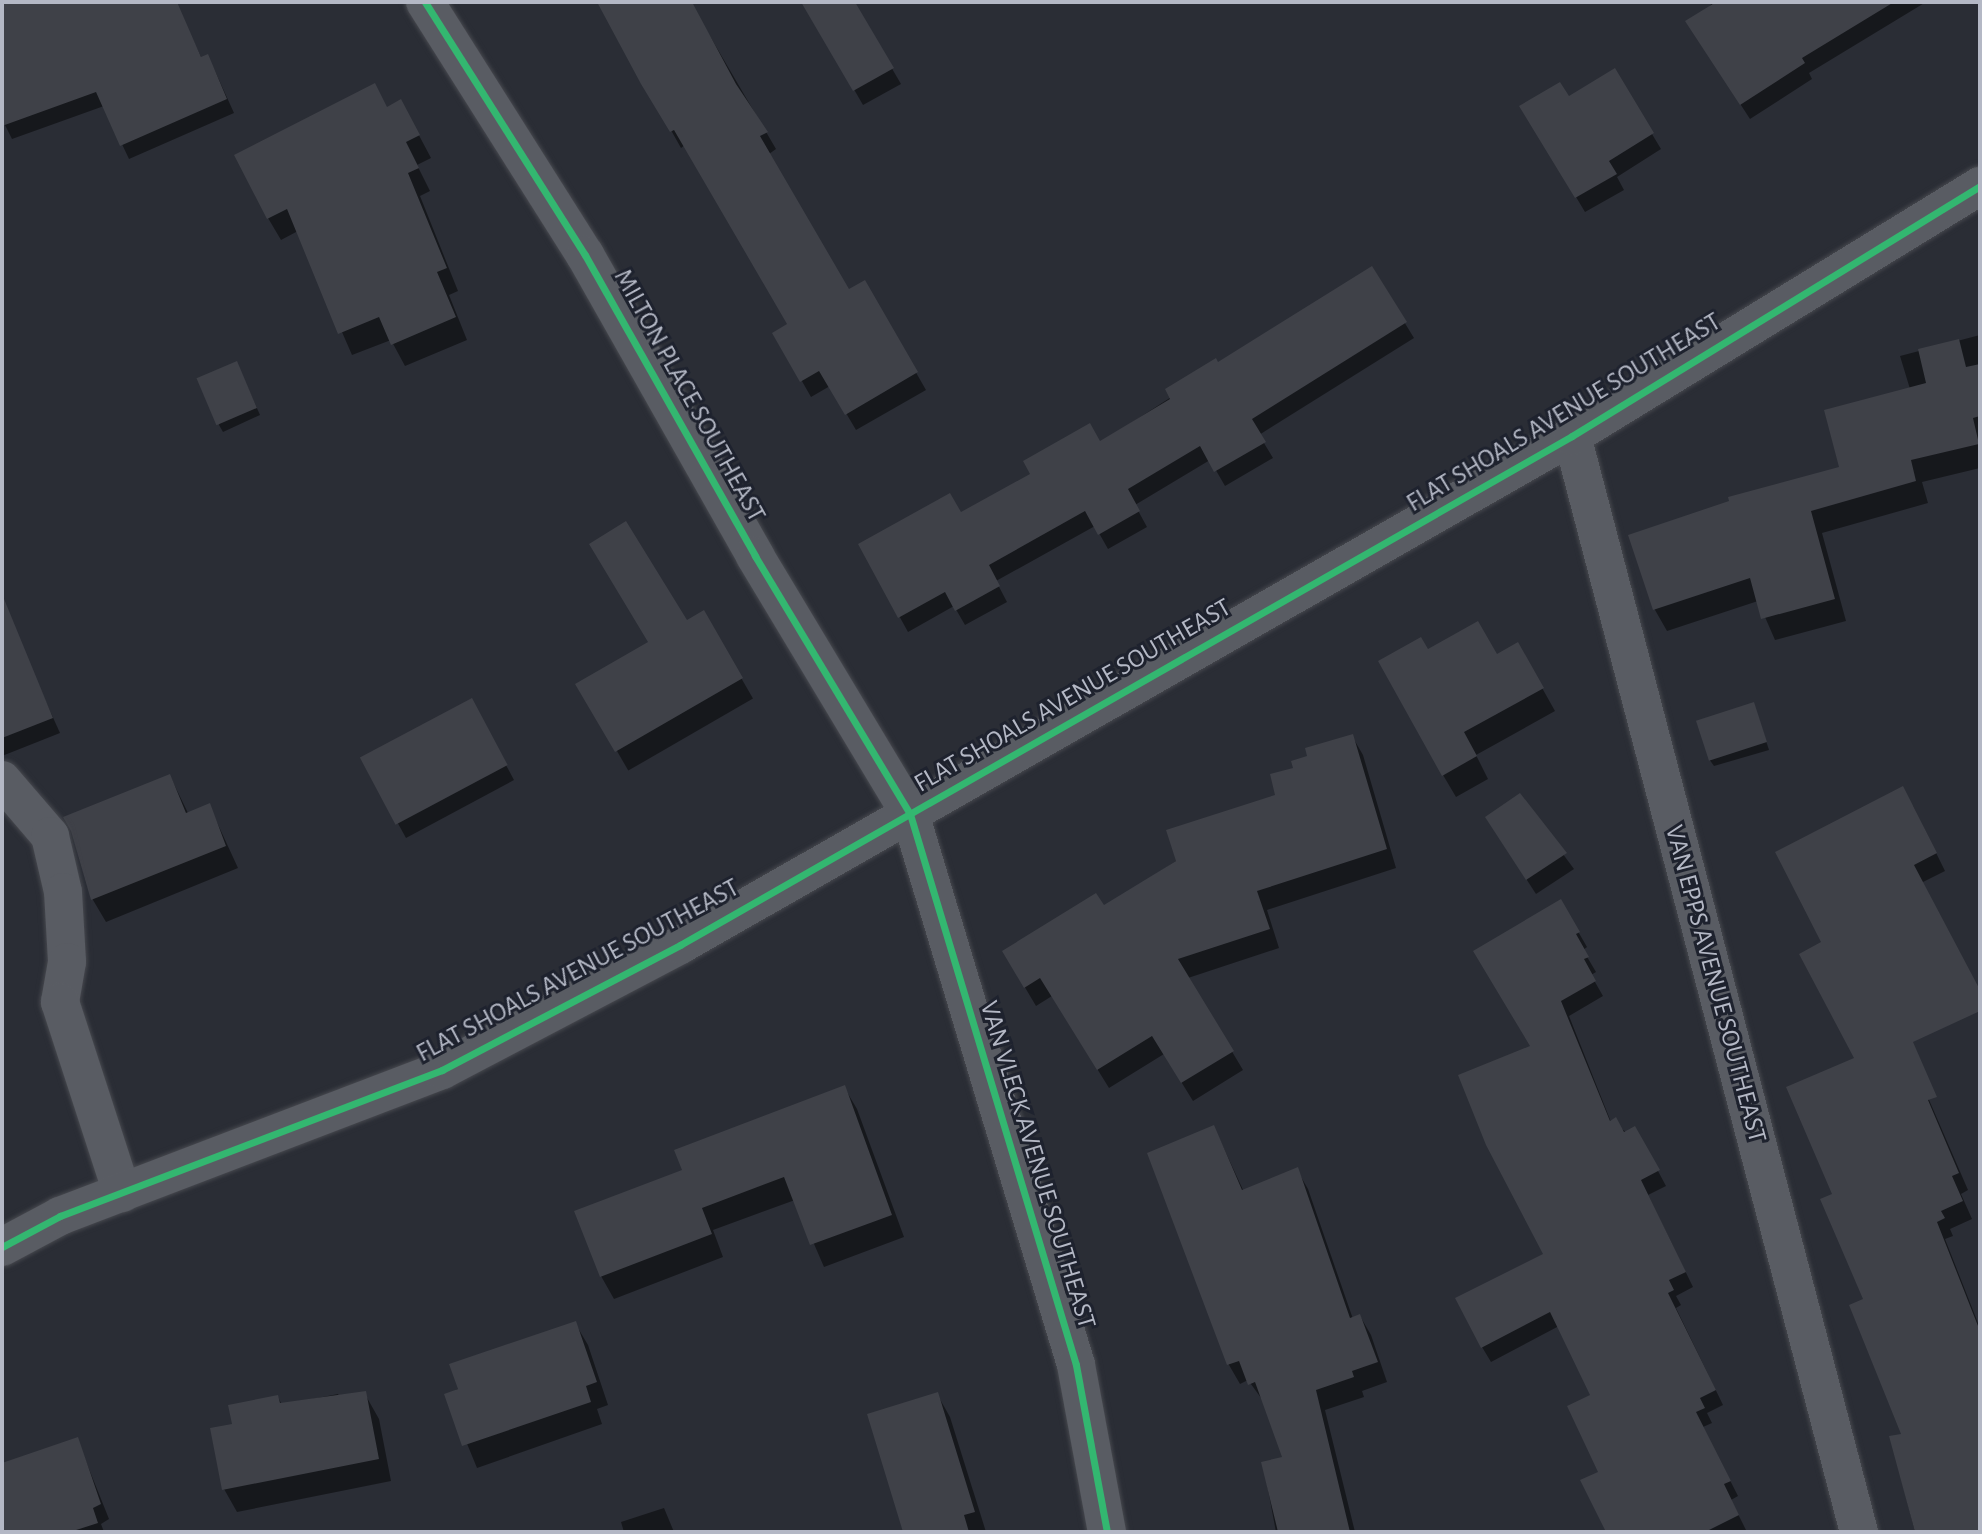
<!DOCTYPE html>
<style>
body{margin:0}
#map{position:relative;width:1982px;height:1534px;overflow:hidden;background:#2a2d35;font-family:"Alegreya Sans",sans-serif}
div>[style]{position:absolute}
.shadow>*{inset:0;background:#0007;transform-origin:0 0}
.building>*{inset:0;background:#3f4148;transform-origin:0 0}
.roads{filter:drop-shadow(0 0 2px #46484e) drop-shadow(0 0 2px #46484e)}
.minor>*{height:38px;margin:-19px;padding:0 19px;transform-origin:19px;border-radius:19px;background:#595c63}
.tertiary>*{height:38px;margin:-19px;padding:0 19px;transform-origin:19px;border-radius:19px;background:#595c63}
.cycleway>*{height:7px;margin:-3.5px;padding:0 3.5px;transform-origin:3.5px;border-radius:3.5px;background:#33b770}
span{translate:-50% -50%;white-space:nowrap;text-align:center;line-height:1.15;-webkit-text-stroke:6px #1e222e;paint-order:stroke}
.street-label{font-size:26px;color:#b4b8c5}
.frame{position:absolute;inset:0;border:4px solid #b4b8c5;pointer-events:none}
</style>
<div id="map">
<div class="shadow">
<i style="clip-path:polygon(6px 2px,143px 2px,155px 34px,184px 21px,202px 59px,207px 56px,215px 71px,234px 113px,129px 159px,104px 106px,12px 139px,2px 119px,2px 4px)"></i>
<i style="clip-path:polygon(599px 2px,690px 2px,776px 149px,769px 154px,849px 291px,864px 282px,926px 390px,856px 430px,830px 386px,811px 397px,775px 334px,790px 325px,685px 145px,681px 148px)"></i>
<i style="clip-path:polygon(830px 2px,853px 2px,901px 84px,863px 105px,810px 13px)"></i>
<i style="clip-path:polygon(1712px 2px,1926px 2px,1809px 73px,1812px 79px,1750px 119px,1696px 36px)"></i>
<i style="clip-path:polygon(1614px 71px,1661px 149px,1617px 177px,1624px 190px,1585px 212px,1522px 107px,1569px 99px)"></i>
<i style="clip-path:polygon(387px 109px,413px 124px,431px 158px,417px 165px,430px 191px,420px 196px,458px 291px,449px 295px,467px 340px,405px 366px,391px 340px,352px 355px,298px 231px,281px 240px,268px 218px)"></i>
<i style="clip-path:polygon(1371px 268px,1414px 338px,1259px 435px,1273px 458px,1225px 486px,1210px 460px,1135px 505px,1147px 527px,1108px 549px,1095px 526px,996px 581px,1007px 602px,965px 625px,954px 606px,908px 632px,860px 545px,960px 514px,1100px 443px)"></i>
<i style="clip-path:polygon(1980px 335px,1980px 468px,1922px 482px,1928px 503px,1822px 533px,1846px 621px,1775px 640px,1758px 601px,1667px 631px,1655px 610px,1631px 536px,1841px 468px,1910px 389px,1900px 356px)"></i>
<i style="clip-path:polygon(240px 370px,260px 415px,223px 432px,219px 425px)"></i>
<i style="clip-path:polygon(4px 609px,60px 733px,2px 756px,2px 610px)"></i>
<i style="left:703px;top:612px;width:100px;height:144px;rotate:60deg"></i>
<i style="clip-path:polygon(1518px 645px,1555px 711px,1476px 755px,1488px 779px,1456px 797px,1443px 775px,1427px 651px,1496px 657px)"></i>
<i style="clip-path:polygon(1754px 704px,1769px 750px,1714px 766px,1709px 759px)"></i>
<i style="clip-path:polygon(479px 715px,514px 780px,406px 838px,362px 758px)"></i>
<i style="clip-path:polygon(1352px 736px,1363px 755px,1396px 868px,1267px 910px,1279px 948px,1188px 978px,1243px 1070px,1193px 1101px,1164px 1054px,1109px 1088px,1052px 996px,1036px 1006px,1004px 952px,1103px 908px,1277px 796px,1295px 769px,1310px 757px)"></i>
<i style="clip-path:polygon(170px 776px,188px 813px,209px 805px,238px 868px,106px 922px,93px 900px,73px 832px)"></i>
<i style="clip-path:polygon(1520px 796px,1574px 869px,1536px 894px,1496px 832px)"></i>
<i style="clip-path:polygon(1913px 806px,1945px 871px,1923px 882px,1863px 947px,1968px 1190px,1961px 1194px,1972px 1219px,1950px 1229px,1953px 1236px,1945px 1239px,1980px 1328px,1980px 1532px,1915px 1532px,1891px 1438px,1903px 1435px,1834px 1195px,1856px 1059px,1823px 943px)"></i>
<i style="clip-path:polygon(1561px 902px,1587px 947px,1583px 950px,1596px 972px,1591px 975px,1603px 996px,1569px 1016px,1611px 1122px,1643px 1143px,1666px 1186px,1648px 1195px,1693px 1287px,1676px 1296px,1681px 1305px,1676px 1308px,1723px 1405px,1707px 1413px,1712px 1423px,1703px 1427px,1738px 1496px,1731px 1500px,1746px 1530px,1743px 1532px,1612px 1532px,1586px 1480px,1601px 1472px,1592px 1396px,1559px 1326px,1491px 1362px,1482px 1347px,1545px 1254px,1532px 1047px)"></i>
<i style="clip-path:polygon(844px 1087px,857px 1109px,904px 1237px,824px 1267px,795px 1200px,713px 1230px,723px 1257px,614px 1299px,601px 1276px,684px 1171px)"></i>
<i style="clip-path:polygon(1214px 1127px,1244px 1192px,1297px 1170px,1308px 1189px,1353px 1319px,1360px 1316px,1371px 1335px,1387px 1382px,1362px 1391px,1364px 1397px,1325px 1410px,1355px 1532px,1276px 1532px,1263px 1463px,1284px 1458px,1264px 1402px,1248px 1380px,1240px 1384px,1229px 1365px,1149px 1154px)"></i>
<i style="clip-path:polygon(575px 1323px,588px 1345px,608px 1405px,597px 1409px,602px 1424px,477px 1468px,447px 1395px)"></i>
<i style="clip-path:polygon(338px 1394px,340px 1398px,366px 1396px,379px 1419px,391px 1481px,237px 1512px,224px 1489px,234px 1425px,278px 1397px,282px 1405px)"></i>
<i style="clip-path:polygon(937px 1394px,950px 1417px,986px 1532px,905px 1532px,870px 1415px)"></i>
<i style="clip-path:polygon(77px 1439px,109px 1519px,101px 1524px,104px 1532px,2px 1532px,2px 1465px)"></i>
<i style="clip-path:polygon(664px 1508px,674px 1532px,624px 1532px,621px 1522px)"></i>
</div>
<div class="building">
<i style="clip-path:polygon(2px 2px,177px 2px,201px 57px,208px 54px,227px 99px,120px 146px,96px 92px,2px 126px)"></i>
<i style="clip-path:polygon(597px 2px,692px 2px,736px 84px,768px 132px,760px 136px,849px 289px,865px 280px,918px 372px,845px 415px,819px 371px,800px 382px,772px 333px,787px 324px,674px 130px,670px 132px,641px 84px)"></i>
<i style="clip-path:polygon(801px 2px,855px 2px,894px 68px,853px 91px)"></i>
<i style="clip-path:polygon(1716px 2px,1894px 2px,1802px 58px,1805px 63px,1740px 105px,1685px 21px)"></i>
<i style="clip-path:polygon(1615px 68px,1654px 133px,1609px 161px,1617px 174px,1575px 198px,1519px 106px,1560px 82px,1569px 96px)"></i>
<i style="clip-path:polygon(375px 83px,387px 107px,401px 99px,420px 135px,406px 142px,419px 168px,408px 173px,447px 268px,437px 272px,456px 317px,391px 345px,379px 317px,338px 334px,287px 209px,267px 219px,234px 155px)"></i>
<i style="clip-path:polygon(1372px 266px,1407px 322px,1252px 419px,1266px 442px,1214px 472px,1200px 446px,1128px 489px,1140px 511px,1098px 535px,1085px 511px,989px 565px,1000px 586px,955px 611px,945px 592px,898px 618px,858px 544px,950px 493px,961px 512px,1030px 474px,1023px 461px,1090px 423px,1100px 441px,1170px 399px,1165px 389px,1216px 358px,1218px 362px)"></i>
<i style="clip-path:polygon(1959px 339px,1966px 367px,1980px 364px,1980px 416px,1973px 418px,1979px 444px,1911px 460px,1916px 481px,1811px 511px,1835px 599px,1761px 619px,1750px 578px,1653px 610px,1628px 535px,1729px 501px,1728px 497px,1839px 467px,1824px 410px,1926px 383px,1918px 349px)"></i>
<i style="left:237px;top:361px;width:51px;height:44px;rotate:67deg"></i>
<i style="clip-path:polygon(626px 521px,687px 620px,704px 610px,743px 678px,615px 752px,575px 684px,648px 642px,589px 544px)"></i>
<i style="clip-path:polygon(2px 594px,53px 718px,2px 738px)"></i>
<i style="clip-path:polygon(1478px 621px,1497px 654px,1518px 642px,1544px 688px,1464px 732px,1477px 756px,1442px 776px,1378px 661px,1421px 637px,1428px 649px)"></i>
<i style="left:472px;top:698px;width:76px;height:127px;rotate:62deg"></i>
<i style="left:1754px;top:702px;width:42px;height:61px;rotate:72deg"></i>
<i style="clip-path:polygon(1353px 734px,1387px 849px,1257px 891px,1270px 929px,1178px 959px,1234px 1051px,1181px 1083px,1152px 1036px,1097px 1070px,1040px 978px,1024px 988px,1002px 951px,1096px 893px,1104px 905px,1176px 861px,1166px 830px,1275px 795px,1270px 774px,1293px 768px,1291px 761px,1307px 756px,1305px 748px)"></i>
<i style="clip-path:polygon(170px 774px,186px 813px,210px 803px,226px 846px,91px 900px,71px 831px,63px 817px)"></i>
<i style="clip-path:polygon(1903px 786px,1937px 853px,1914px 865px,1980px 990px,1980px 1011px,1913px 1042px,1937px 1097px,1928px 1100px,1959px 1173px,1952px 1176px,1963px 1201px,1941px 1211px,1945px 1218px,1937px 1222px,1980px 1331px,1980px 1532px,1915px 1532px,1889px 1436px,1901px 1434px,1849px 1305px,1863px 1299px,1820px 1199px,1832px 1194px,1786px 1087px,1854px 1058px,1799px 954px,1821px 942px,1775px 852px)"></i>
<i style="clip-path:polygon(1520px 793px,1567px 853px,1526px 880px,1485px 817px)"></i>
<i style="clip-path:polygon(1561px 899px,1580px 932px,1576px 934px,1589px 957px,1584px 959px,1596px 981px,1561px 1001px,1610px 1121px,1616px 1117px,1624px 1132px,1635px 1126px,1660px 1170px,1641px 1180px,1686px 1272px,1669px 1280px,1674px 1290px,1668px 1293px,1716px 1390px,1700px 1398px,1705px 1408px,1696px 1412px,1731px 1481px,1724px 1484px,1739px 1515px,1705px 1532px,1606px 1532px,1580px 1480px,1598px 1472px,1567px 1406px,1590px 1395px,1550px 1312px,1481px 1348px,1455px 1298px,1543px 1254px,1486px 1145px,1458px 1075px,1530px 1046px,1473px 951px)"></i>
<i style="clip-path:polygon(845px 1085px,892px 1215px,810px 1245px,784px 1177px,702px 1208px,712px 1234px,600px 1277px,574px 1211px,682px 1170px,674px 1150px)"></i>
<i style="clip-path:polygon(1214px 1125px,1242px 1190px,1298px 1167px,1350px 1318px,1360px 1314px,1378px 1362px,1352px 1371px,1354px 1377px,1316px 1390px,1350px 1532px,1278px 1532px,1261px 1462px,1282px 1457px,1255px 1382px,1248px 1385px,1239px 1361px,1227px 1365px,1147px 1153px)"></i>
<i style="clip-path:polygon(576px 1321px,597px 1382px,586px 1386px,591px 1402px,462px 1446px,444px 1394px,458px 1389px,449px 1364px)"></i>
<i style="clip-path:polygon(366px 1391px,379px 1459px,222px 1490px,210px 1428px,232px 1424px,228px 1405px,278px 1395px,280px 1403px)"></i>
<i style="clip-path:polygon(938px 1392px,975px 1512px,964px 1515px,969px 1532px,903px 1532px,867px 1414px)"></i>
<i style="clip-path:polygon(78px 1437px,101px 1504px,93px 1508px,98px 1523px,70px 1532px,2px 1532px,2px 1463px)"></i>
</div>
<div class="roads">
<div class="minor">
<i style="left:425px;top:2px;width:299px;rotate:57.7deg"></i>
<i style="left:585px;top:255px;width:346px;rotate:60.5deg"></i>
<i style="left:755px;top:556px;width:301px;rotate:59deg"></i>
<i style="left:910px;top:814px;width:575px;rotate:73.23deg"></i>
<i style="left:1076px;top:1365px;width:170px;rotate:79.5deg"></i>
<i style="left:1572px;top:436px;width:1133px;rotate:75.33deg"></i>
<i style="left:2px;top:780px;width:74px;rotate:49.4deg"></i>
<i style="left:50px;top:836px;width:57px;rotate:76.9deg"></i>
<i style="left:63px;top:892px;width:70px;rotate:86.7deg"></i>
<i style="left:67px;top:962px;width:41px;rotate:99.9deg"></i>
<i style="left:60px;top:1002px;width:201px;rotate:72deg"></i>
</div>
<div class="tertiary">
<i style="left:2px;top:1247px;width:66px;rotate:-28.1deg"></i>
<i style="left:60px;top:1216px;width:409px;rotate:-20.9deg"></i>
<i style="left:442px;top:1070px;width:269px;rotate:-27.7deg"></i>
<i style="left:680px;top:945px;width:1027px;rotate:-29.71deg"></i>
<i style="left:1572px;top:436px;width:479px;rotate:-31.5deg"></i>
</div>
</div>
<div class="cycleway">
<i style="left:425px;top:2px;width:299px;rotate:57.7deg"></i>
<i style="left:585px;top:255px;width:346px;rotate:60.5deg"></i>
<i style="left:755px;top:556px;width:301px;rotate:59deg"></i>
<i style="left:910px;top:814px;width:575px;rotate:73.23deg"></i>
<i style="left:1076px;top:1365px;width:170px;rotate:79.5deg"></i>
<i style="left:2px;top:1247px;width:66px;rotate:-28.1deg"></i>
<i style="left:60px;top:1216px;width:409px;rotate:-20.9deg"></i>
<i style="left:442px;top:1070px;width:269px;rotate:-27.7deg"></i>
<i style="left:680px;top:945px;width:1027px;rotate:-29.71deg"></i>
<i style="left:1572px;top:436px;width:479px;rotate:-31.5deg"></i>
</div>
<div class="street-label">
<span style="left:689px;top:396px;rotate:61deg">MILTON PLACE SOUTHEAST</span>
<span style="left:1564px;top:413px;rotate:-31deg">FLAT SHOALS AVENUE SOUTHEAST</span>
<span style="left:1073px;top:696px;rotate:-30deg">FLAT SHOALS AVENUE SOUTHEAST</span>
<span style="left:578px;top:971px;rotate:-28deg">FLAT SHOALS AVENUE SOUTHEAST</span>
<span style="left:1715px;top:984px;rotate:75deg">VAN EPPS AVENUE SOUTHEAST</span>
<span style="left:1037px;top:1165px;rotate:73deg">VAN VLECK AVENUE SOUTHEAST</span>
</div>
<div class="frame"></div>
</div>
